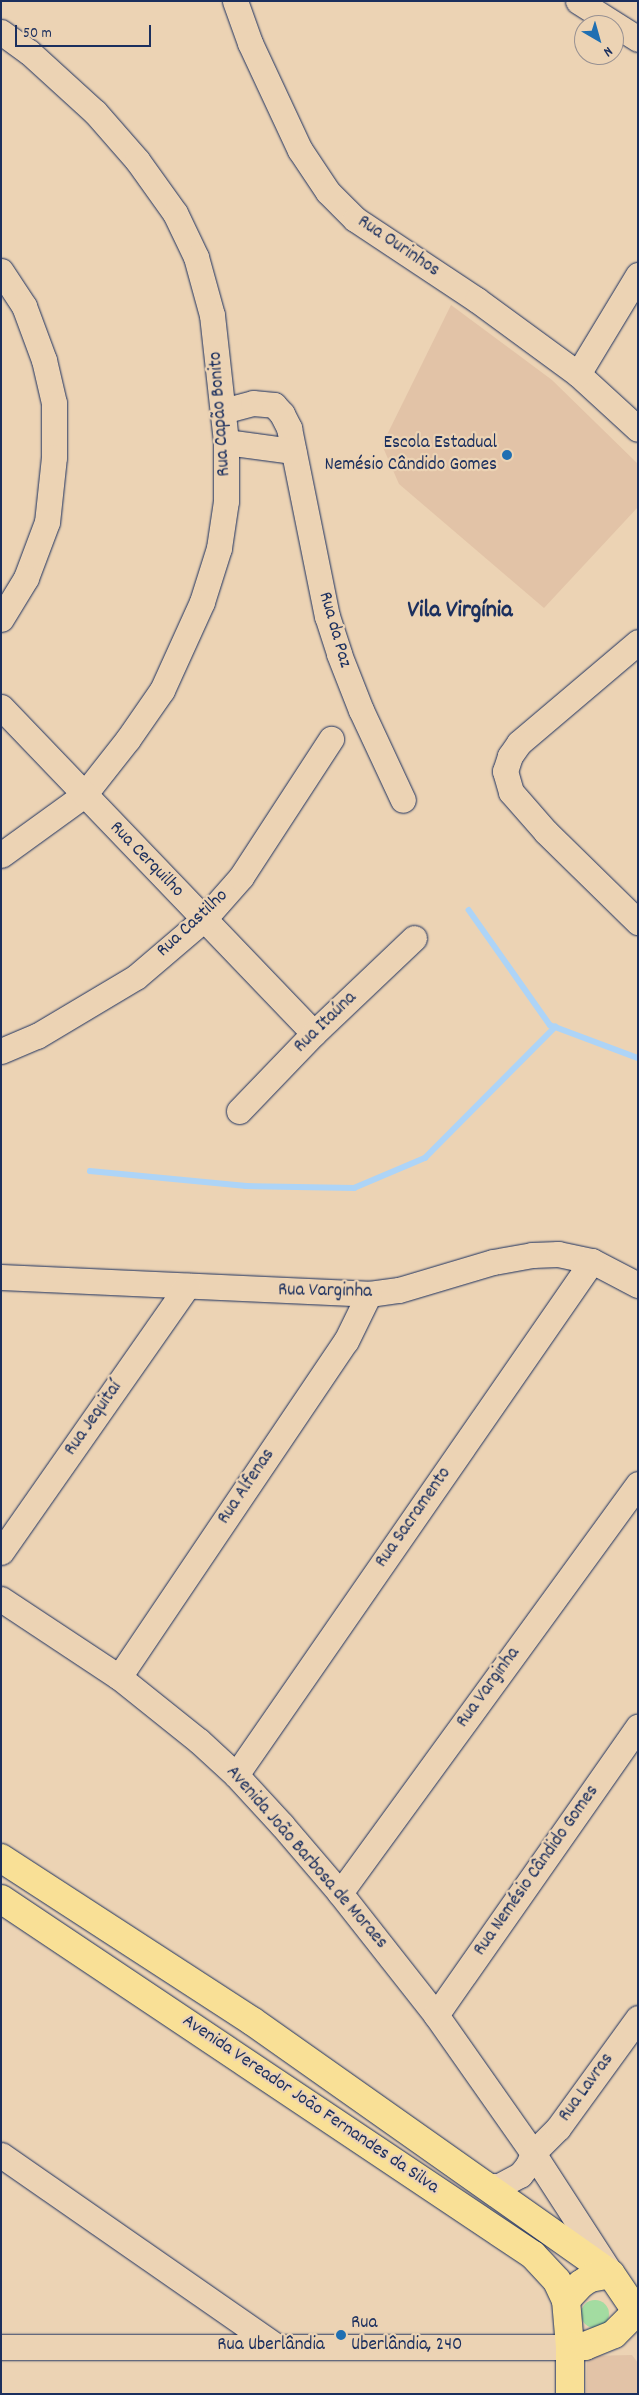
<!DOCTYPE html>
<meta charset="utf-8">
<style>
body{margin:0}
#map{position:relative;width:639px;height:2395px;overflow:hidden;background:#ecd3b4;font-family:Dekko,sans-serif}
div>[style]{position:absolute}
.built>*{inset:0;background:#e2c3a7}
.green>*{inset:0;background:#a3dca1}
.round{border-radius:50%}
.stream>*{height:5.5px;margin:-2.75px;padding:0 2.75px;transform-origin:2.75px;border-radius:2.75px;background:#add4f7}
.roads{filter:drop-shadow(0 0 1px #1b2f5e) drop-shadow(0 0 1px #1b2f5e)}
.minor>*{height:25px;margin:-12.5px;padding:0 12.5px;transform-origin:12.5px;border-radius:12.5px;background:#ecd3b4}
.major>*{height:28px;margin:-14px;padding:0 14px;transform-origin:14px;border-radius:14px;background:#f9e096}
.dots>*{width:14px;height:14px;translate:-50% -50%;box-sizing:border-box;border:2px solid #ecd3b4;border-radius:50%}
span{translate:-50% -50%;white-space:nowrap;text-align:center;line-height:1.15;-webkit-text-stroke:4.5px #ecd3b4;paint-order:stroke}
.street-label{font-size:19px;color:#1b2f5e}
.poi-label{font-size:19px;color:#1b2f5e}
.right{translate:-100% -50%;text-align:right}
.left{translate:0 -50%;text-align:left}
.district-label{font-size:24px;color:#1b2f5e;font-weight:700}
.frame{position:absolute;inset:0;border:2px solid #1b2f5e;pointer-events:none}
.north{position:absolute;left:574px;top:15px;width:50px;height:50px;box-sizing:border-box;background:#ecd3b4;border:1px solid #989192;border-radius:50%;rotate:142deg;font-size:14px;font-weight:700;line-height:20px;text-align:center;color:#1b2f5e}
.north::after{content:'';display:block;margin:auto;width:18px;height:22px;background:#1f6fb2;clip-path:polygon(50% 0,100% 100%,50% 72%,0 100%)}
.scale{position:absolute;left:15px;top:25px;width:136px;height:22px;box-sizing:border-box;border:2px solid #1b2f5e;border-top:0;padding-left:6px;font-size:15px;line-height:18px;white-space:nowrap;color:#1b2f5e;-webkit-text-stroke:4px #ecd3b4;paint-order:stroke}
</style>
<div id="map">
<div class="built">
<i style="clip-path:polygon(451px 305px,552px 380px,638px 464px,638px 507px,544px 608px,399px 484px,382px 445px)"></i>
<i style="clip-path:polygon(632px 2355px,638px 2363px,638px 2394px,586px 2394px,587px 2356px)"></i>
</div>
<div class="green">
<i class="round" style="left:581px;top:2300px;width:28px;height:28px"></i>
</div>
<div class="stream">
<i style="left:469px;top:910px;width:141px;rotate:54.8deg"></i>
<i style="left:550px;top:1025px;width:94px;rotate:20.6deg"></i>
<i style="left:90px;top:1171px;width:157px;rotate:5.5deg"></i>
<i style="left:246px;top:1186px;width:108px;rotate:1.1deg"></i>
<i style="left:354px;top:1188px;width:77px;rotate:-22.9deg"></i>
<i style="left:425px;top:1158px;width:185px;rotate:-45.2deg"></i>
</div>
<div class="roads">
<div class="minor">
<i style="left:235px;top:1px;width:45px;rotate:70.3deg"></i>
<i style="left:250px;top:43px;width:118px;rotate:65deg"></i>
<i style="left:300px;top:150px;width:50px;rotate:56.3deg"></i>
<i style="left:328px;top:192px;width:38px;rotate:45deg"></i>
<i style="left:355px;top:219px;width:146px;rotate:33.6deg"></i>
<i style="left:477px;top:300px;width:125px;rotate:36.2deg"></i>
<i style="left:578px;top:374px;width:81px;rotate:42.5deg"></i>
<i style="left:578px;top:1px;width:71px;rotate:32.3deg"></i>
<i style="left:1px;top:32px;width:34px;rotate:36deg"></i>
<i style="left:29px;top:52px;width:89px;rotate:42.3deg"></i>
<i style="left:95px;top:112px;width:64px;rotate:48.8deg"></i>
<i style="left:137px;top:160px;width:65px;rotate:54.4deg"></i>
<i style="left:175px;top:213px;width:49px;rotate:64.5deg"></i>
<i style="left:196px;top:257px;width:60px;rotate:74.6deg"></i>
<i style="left:212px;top:315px;width:128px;rotate:83.7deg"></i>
<i style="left:226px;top:442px;width:59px;rotate:90deg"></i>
<i style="left:226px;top:501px;width:48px;rotate:98.5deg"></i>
<i style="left:219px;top:548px;width:57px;rotate:107.5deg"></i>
<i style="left:202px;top:602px;width:97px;rotate:114.4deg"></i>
<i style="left:162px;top:690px;width:60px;rotate:124.8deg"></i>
<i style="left:128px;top:739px;width:71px;rotate:128.2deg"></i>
<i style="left:84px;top:795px;width:102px;rotate:144.1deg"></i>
<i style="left:1px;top:271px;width:42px;rotate:56.7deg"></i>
<i style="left:24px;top:306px;width:58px;rotate:69.7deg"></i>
<i style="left:44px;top:360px;width:44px;rotate:76.9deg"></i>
<i style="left:54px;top:403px;width:54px;rotate:90deg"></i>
<i style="left:54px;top:457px;width:65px;rotate:96.1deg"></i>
<i style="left:47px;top:522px;width:60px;rotate:110.6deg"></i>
<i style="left:26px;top:578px;width:48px;rotate:121.4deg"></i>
<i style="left:578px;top:374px;width:116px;rotate:-58.8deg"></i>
<i style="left:223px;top:411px;width:31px;rotate:-15deg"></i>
<i style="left:253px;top:403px;width:21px;rotate:5deg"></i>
<i style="left:274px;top:405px;width:12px;rotate:48deg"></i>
<i style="left:282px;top:414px;width:16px;rotate:63deg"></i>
<i style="left:289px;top:428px;width:192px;rotate:78.6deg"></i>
<i style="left:327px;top:616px;width:40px;rotate:72deg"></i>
<i style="left:339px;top:654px;width:60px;rotate:68.6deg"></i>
<i style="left:361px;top:710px;width:99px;rotate:65deg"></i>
<i style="left:226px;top:442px;width:68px;rotate:7.7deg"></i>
<i style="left:638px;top:642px;width:156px;rotate:139.7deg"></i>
<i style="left:519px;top:743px;width:16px;rotate:125deg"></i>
<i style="left:510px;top:756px;width:16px;rotate:108deg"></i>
<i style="left:505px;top:771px;width:22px;rotate:74deg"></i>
<i style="left:511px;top:792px;width:53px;rotate:48.8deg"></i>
<i style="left:546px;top:832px;width:129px;rotate:44.4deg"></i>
<i style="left:1px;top:707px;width:452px;rotate:46.2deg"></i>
<i style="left:1px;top:1051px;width:39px;rotate:-23deg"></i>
<i style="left:37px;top:1036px;width:115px;rotate:-30.8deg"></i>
<i style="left:136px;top:977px;width:89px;rotate:-40.5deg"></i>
<i style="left:204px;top:919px;width:56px;rotate:-48.6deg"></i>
<i style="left:241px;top:877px;width:165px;rotate:-56.9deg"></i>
<i style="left:239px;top:1111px;width:108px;rotate:-46.1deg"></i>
<i style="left:314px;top:1033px;width:138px;rotate:-43.5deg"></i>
<i style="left:1px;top:1277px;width:368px;rotate:2.6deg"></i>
<i style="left:369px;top:1294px;width:30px;rotate:-8deg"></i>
<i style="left:399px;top:1290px;width:98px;rotate:-16.6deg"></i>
<i style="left:493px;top:1262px;width:40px;rotate:-10deg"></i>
<i style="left:532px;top:1255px;width:26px;rotate:-2deg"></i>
<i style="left:558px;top:1254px;width:35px;rotate:12deg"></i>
<i style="left:592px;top:1261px;width:52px;rotate:27.6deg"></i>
<i style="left:1px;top:1552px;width:325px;rotate:-55deg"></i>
<i style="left:1px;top:1599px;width:141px;rotate:33.5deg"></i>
<i style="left:119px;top:1677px;width:102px;rotate:38.7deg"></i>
<i style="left:199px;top:1741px;width:50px;rotate:42.6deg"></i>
<i style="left:236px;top:1775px;width:68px;rotate:47.4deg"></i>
<i style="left:282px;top:1825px;width:89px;rotate:49.5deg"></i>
<i style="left:340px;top:1893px;width:155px;rotate:51.8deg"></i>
<i style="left:436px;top:2015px;width:169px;rotate:54.9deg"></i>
<i style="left:533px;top:2153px;width:142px;rotate:57.1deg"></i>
<i style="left:119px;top:1677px;width:405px;rotate:-56deg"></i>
<i style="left:346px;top:1341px;width:52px;rotate:-63.9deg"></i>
<i style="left:236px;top:1775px;width:625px;rotate:-55.29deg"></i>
<i style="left:340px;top:1893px;width:506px;rotate:-53.92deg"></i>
<i style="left:436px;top:2015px;width:352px;rotate:-55deg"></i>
<i style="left:1px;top:2155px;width:335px;rotate:34.8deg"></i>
<i style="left:486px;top:2186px;width:13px"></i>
<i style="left:499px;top:2186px;width:24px;rotate:-28deg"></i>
<i style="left:520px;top:2175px;width:13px;rotate:-51deg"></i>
<i style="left:528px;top:2165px;width:13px;rotate:-67deg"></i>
<i style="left:533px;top:2153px;width:35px;rotate:-45deg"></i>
<i style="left:558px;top:2128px;width:136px;rotate:-54deg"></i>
<i style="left:1px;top:2347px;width:569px"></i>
</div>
<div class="major">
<i style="left:1px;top:1858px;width:299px;rotate:33deg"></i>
<i style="left:252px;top:2021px;width:439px;rotate:35.2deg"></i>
<i style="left:611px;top:2274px;width:48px;rotate:56deg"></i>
<i style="left:1px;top:1899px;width:640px;rotate:33.79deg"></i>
<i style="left:533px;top:2255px;width:35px;rotate:47deg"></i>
<i style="left:557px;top:2281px;width:21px;rotate:65deg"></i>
<i style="left:566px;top:2300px;width:47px;rotate:85.1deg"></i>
<i style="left:570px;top:2347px;width:47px;rotate:90deg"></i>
<i style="left:566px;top:2300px;width:22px;rotate:-47deg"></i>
<i style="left:581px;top:2284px;width:11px;rotate:-34deg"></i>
<i style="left:590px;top:2278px;width:21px;rotate:-11deg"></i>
<i style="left:570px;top:2347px;width:15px;rotate:-4deg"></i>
<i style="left:585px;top:2346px;width:31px;rotate:-22deg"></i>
<i style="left:614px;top:2334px;width:31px;rotate:-45deg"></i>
</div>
</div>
<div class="dots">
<i style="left:507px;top:455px;background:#1f6fb2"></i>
<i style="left:341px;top:2335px;background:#1f6fb2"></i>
</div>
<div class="street-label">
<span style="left:398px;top:247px;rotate:34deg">Rua Ourinhos</span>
<span style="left:221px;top:414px;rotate:-94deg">Rua Capão Bonito</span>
<span style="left:334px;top:630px;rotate:74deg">Rua da Paz</span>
<span style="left:146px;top:860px;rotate:46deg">Rua Cerquilho</span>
<span style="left:193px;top:924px;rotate:-43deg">Rua Castilho</span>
<span style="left:326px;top:1023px;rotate:-44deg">Rua Itaúna</span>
<span style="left:325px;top:1292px;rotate:1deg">Rua Varginha</span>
<span style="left:94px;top:1419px;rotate:-55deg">Rua Jequitaí</span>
<span style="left:247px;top:1487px;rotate:-56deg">Rua Alfenas</span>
<span style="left:414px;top:1518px;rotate:-55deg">Rua Sacramento</span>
<span style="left:489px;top:1688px;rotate:-54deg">Rua Varginha</span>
<span style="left:306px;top:1858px;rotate:49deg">Avenida João Barbosa de Moraes</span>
<span style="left:537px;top:1871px;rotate:-55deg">Rua Nemésio Cândido Gomes</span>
<span style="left:587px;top:2088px;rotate:-54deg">Rua Lavras</span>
<span style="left:310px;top:2105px;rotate:34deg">Avenida Vereador João Fernandes da Silva</span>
<span style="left:271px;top:2346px">Rua Uberlândia</span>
</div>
<div class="poi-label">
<span class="right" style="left:497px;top:455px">Escola Estadual<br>Nemésio Cândido Gomes</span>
<span class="left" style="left:351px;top:2335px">Rua<br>Uberlândia, 240</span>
</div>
<div class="district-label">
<span style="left:460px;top:612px">Vila Virgínia</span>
</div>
<div class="frame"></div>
<div class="north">N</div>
<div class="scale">50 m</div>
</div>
